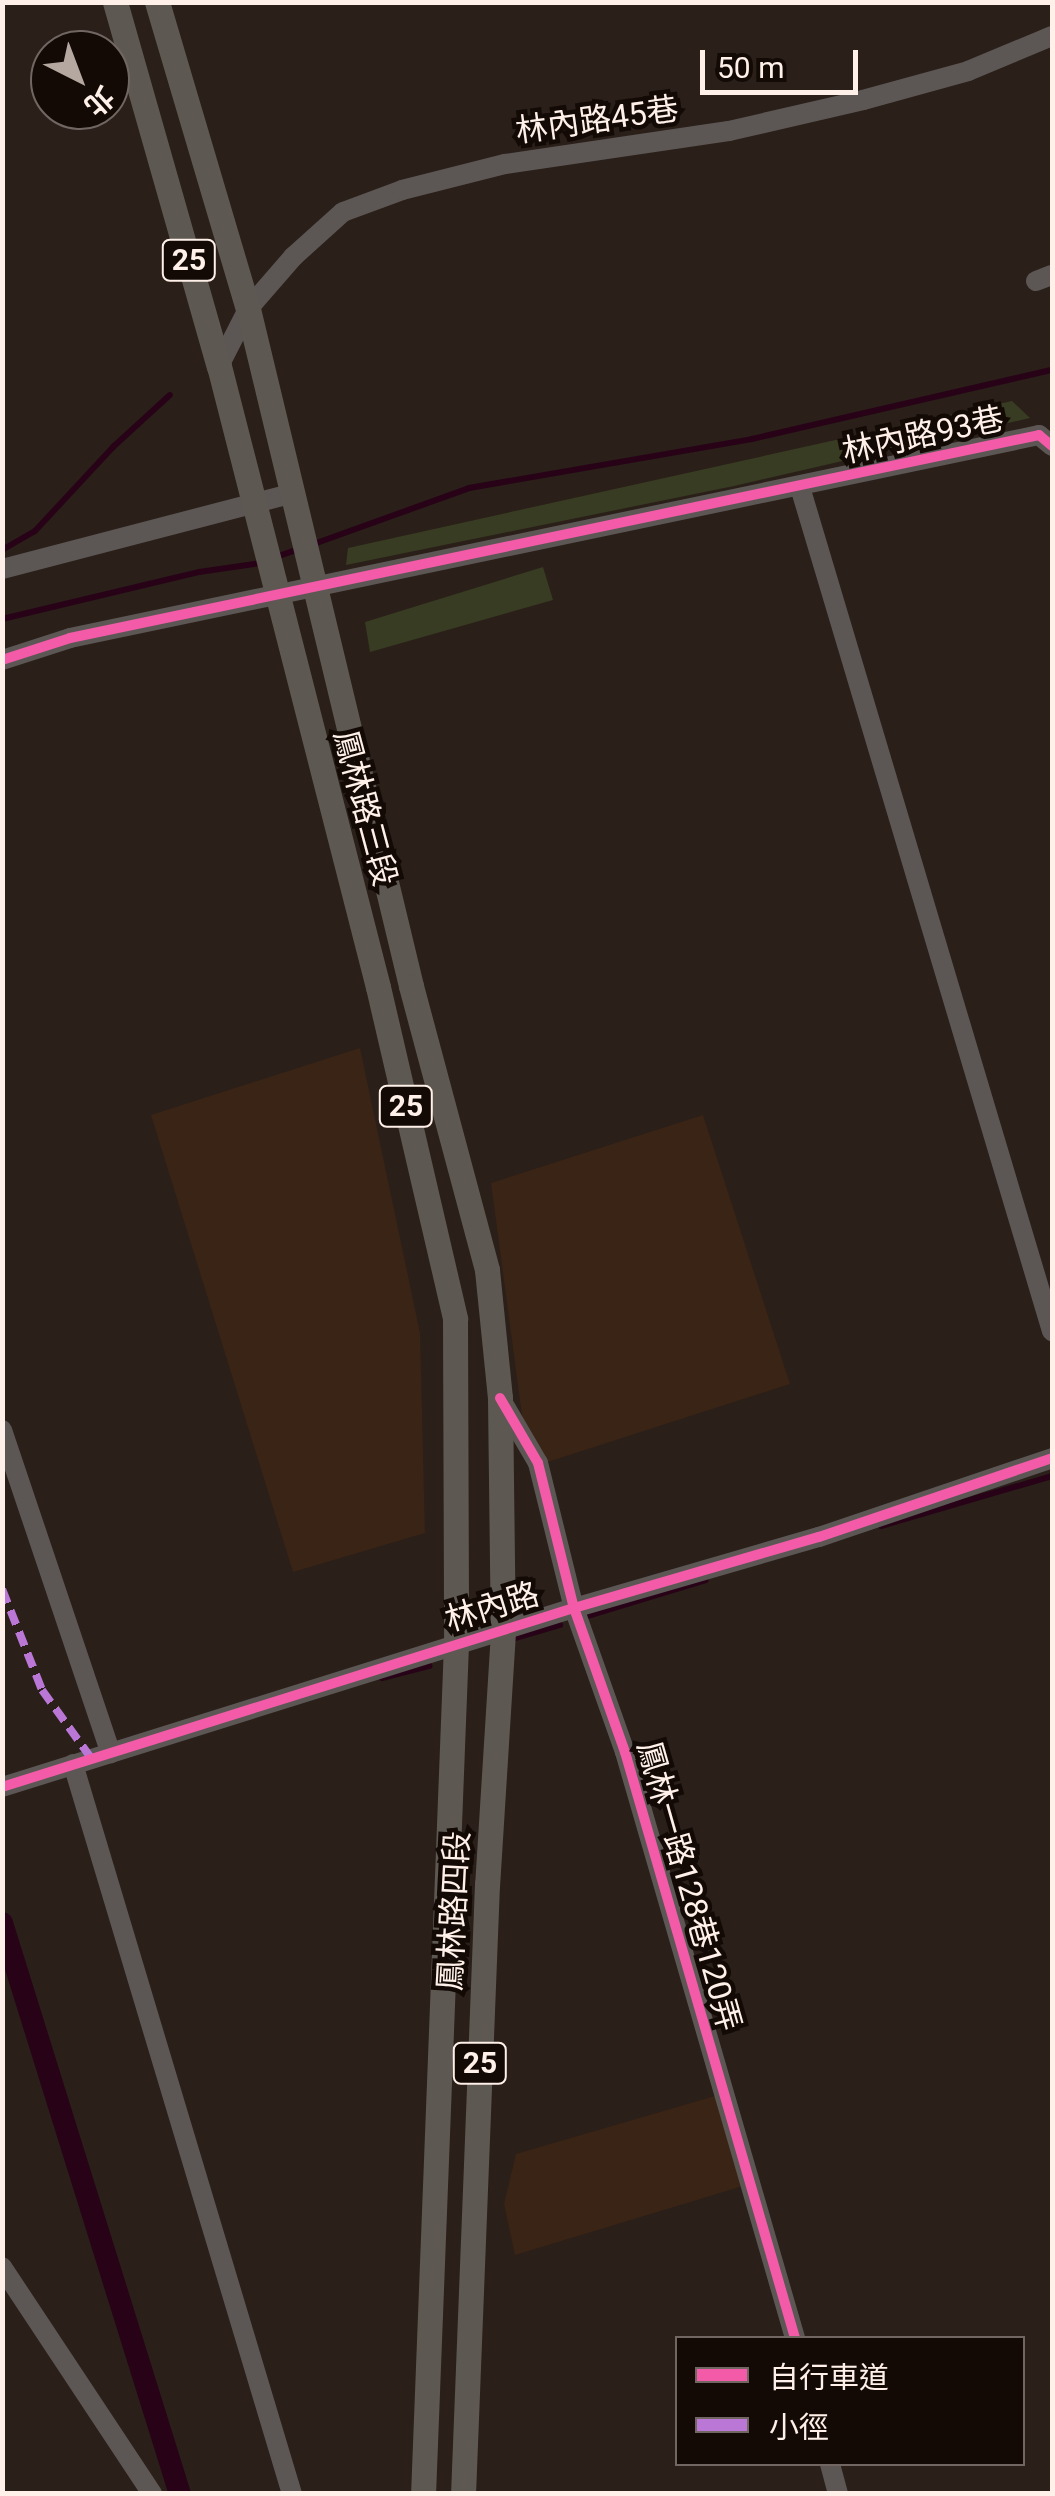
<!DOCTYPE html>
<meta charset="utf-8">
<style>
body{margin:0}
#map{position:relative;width:1055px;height:2496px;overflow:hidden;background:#2a1f19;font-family:Roboto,"Noto Sans TC",sans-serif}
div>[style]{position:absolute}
.built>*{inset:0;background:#3a2415}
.green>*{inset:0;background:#383c22}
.stream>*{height:6px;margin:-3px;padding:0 3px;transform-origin:3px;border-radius:3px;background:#280318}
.canal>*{height:22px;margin:-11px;padding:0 11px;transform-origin:11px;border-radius:11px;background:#280318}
.minor>*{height:20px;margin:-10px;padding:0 10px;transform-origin:10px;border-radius:10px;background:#5c5754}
.major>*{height:25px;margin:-12.5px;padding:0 12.5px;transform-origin:12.5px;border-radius:12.5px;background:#5e5852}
.quiet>*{height:8px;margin-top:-4px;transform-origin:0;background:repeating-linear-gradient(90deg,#ba77d6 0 15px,transparent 0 23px)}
.cycleway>*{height:10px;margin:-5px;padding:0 5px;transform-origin:5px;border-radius:5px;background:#f35aa7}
span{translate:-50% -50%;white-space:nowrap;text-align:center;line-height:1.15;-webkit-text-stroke:9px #130a06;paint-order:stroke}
.shield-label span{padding:2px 8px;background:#130a06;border:2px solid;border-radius:8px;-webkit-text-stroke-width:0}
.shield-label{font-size:30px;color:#fff1e9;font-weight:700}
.street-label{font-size:32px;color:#fff1e9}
.frame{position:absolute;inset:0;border:5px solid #fff1e9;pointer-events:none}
.legend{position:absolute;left:675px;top:2336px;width:350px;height:130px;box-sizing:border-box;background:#130a06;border:2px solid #716661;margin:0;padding:12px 18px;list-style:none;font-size:30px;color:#fff1e9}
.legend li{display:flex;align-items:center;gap:20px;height:50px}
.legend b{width:50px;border:2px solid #716661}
.north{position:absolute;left:30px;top:30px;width:100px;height:100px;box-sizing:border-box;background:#130a06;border:2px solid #716661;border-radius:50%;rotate:138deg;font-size:28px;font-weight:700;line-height:40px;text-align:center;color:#fff1e9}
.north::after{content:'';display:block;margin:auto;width:35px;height:45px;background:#b4a8a0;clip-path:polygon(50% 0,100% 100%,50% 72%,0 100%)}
.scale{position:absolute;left:700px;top:50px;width:158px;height:45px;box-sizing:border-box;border:5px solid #fff1e9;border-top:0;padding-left:12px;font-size:30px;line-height:35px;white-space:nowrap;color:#fff1e9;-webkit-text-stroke:8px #130a06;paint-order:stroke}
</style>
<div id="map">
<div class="built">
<i style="clip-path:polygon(360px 1048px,420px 1333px,425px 1533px,293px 1572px,151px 1115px)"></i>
<i style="clip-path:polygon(703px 1115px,790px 1384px,529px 1468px,491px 1183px)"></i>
<i style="clip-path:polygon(715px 2096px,743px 2186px,515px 2255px,504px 2204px,516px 2154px)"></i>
</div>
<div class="green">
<i style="clip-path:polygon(1012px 401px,1030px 418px,734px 486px,346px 565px,348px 548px)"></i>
<i style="clip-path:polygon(543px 567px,553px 600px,370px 652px,365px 622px)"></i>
</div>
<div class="stream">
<i style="left:311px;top:545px;width:168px;rotate:-19.8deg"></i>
<i style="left:469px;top:488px;width:287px;rotate:-9.8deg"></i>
<i style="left:752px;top:439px;width:308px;rotate:-13deg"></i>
<i style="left:2px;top:550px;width:38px;rotate:-30deg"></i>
<i style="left:35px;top:531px;width:115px;rotate:-47.1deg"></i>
<i style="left:113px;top:447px;width:77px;rotate:-42.4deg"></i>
<i style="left:273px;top:558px;width:28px;rotate:-19deg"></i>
<i style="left:2px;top:619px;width:203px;rotate:-13.4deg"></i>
<i style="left:199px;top:572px;width:63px;rotate:-8.3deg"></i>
<i style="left:881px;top:1526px;width:178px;rotate:-16.3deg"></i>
<i style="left:588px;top:1616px;width:123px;rotate:-17deg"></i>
<i style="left:515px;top:1638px;width:47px;rotate:-16.1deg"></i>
<i style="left:382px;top:1678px;width:49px;rotate:-14.3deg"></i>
</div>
<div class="canal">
<i style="left:2px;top:1923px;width:598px;rotate:72.69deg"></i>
</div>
<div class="minor">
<i style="left:1036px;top:281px;width:17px;rotate:-21deg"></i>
<i style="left:219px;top:366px;width:64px;rotate:-63deg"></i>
<i style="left:248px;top:309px;width:69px;rotate:-49.1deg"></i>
<i style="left:293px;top:257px;width:67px;rotate:-42deg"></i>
<i style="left:343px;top:212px;width:63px;rotate:-20.4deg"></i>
<i style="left:402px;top:190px;width:106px;rotate:-14.2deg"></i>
<i style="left:505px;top:164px;width:226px;rotate:-8.4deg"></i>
<i style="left:729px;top:131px;width:138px;rotate:-13deg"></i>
<i style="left:863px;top:100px;width:109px;rotate:-15.4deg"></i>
<i style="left:968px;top:71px;width:91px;rotate:-22.6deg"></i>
<i style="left:800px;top:487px;width:881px;rotate:73.38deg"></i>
<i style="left:2px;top:569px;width:302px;rotate:-14.6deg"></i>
<i style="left:2px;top:660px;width:71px;rotate:-17.9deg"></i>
<i style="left:70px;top:638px;width:990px;rotate:-11.83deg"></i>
<i style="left:1039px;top:435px;width:17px;rotate:40deg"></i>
<i style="left:500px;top:1398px;width:75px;rotate:59.7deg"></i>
<i style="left:538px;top:1463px;width:149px;rotate:76.1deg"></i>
<i style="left:574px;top:1608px;width:153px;rotate:70.5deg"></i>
<i style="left:625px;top:1752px;width:610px;rotate:73.82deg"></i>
<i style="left:2px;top:1430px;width:341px;rotate:71.4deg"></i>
<i style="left:73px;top:1764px;width:762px;rotate:73.3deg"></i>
<i style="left:2px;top:1787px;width:599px;rotate:-17.38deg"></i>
<i style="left:574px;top:1608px;width:255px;rotate:-16.2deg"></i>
<i style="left:819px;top:1537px;width:246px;rotate:-18.7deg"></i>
<i style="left:2px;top:2267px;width:272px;rotate:56.5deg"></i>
<i style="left:830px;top:2464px;width:31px;rotate:75deg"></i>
</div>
<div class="major">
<i style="left:115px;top:2px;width:379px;rotate:74.1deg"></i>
<i style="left:219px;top:366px;width:641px;rotate:75.64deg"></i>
<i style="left:378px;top:987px;width:341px;rotate:76.9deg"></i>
<i style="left:455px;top:1319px;width:325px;rotate:89.8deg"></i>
<i style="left:456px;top:1644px;width:851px;rotate:92.22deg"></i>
<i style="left:157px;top:2px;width:320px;rotate:73.5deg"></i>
<i style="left:248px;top:309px;width:696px;rotate:76.46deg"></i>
<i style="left:411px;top:986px;width:294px;rotate:75deg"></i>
<i style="left:487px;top:1270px;width:129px;rotate:84.2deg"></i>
<i style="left:500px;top:1398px;width:234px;rotate:89.3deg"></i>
<i style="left:503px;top:1632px;width:253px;rotate:93.6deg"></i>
<i style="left:487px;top:1884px;width:610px;rotate:92.25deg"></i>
</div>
<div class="quiet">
<i style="left:2px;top:1589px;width:109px;rotate:68.4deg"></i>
<i style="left:42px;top:1690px;width:84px;rotate:54.2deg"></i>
</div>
<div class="cycleway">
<i style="left:2px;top:660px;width:71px;rotate:-17.9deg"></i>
<i style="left:70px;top:638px;width:990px;rotate:-11.83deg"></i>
<i style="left:1039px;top:435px;width:17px;rotate:40deg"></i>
<i style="left:500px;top:1398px;width:75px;rotate:59.7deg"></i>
<i style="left:538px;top:1463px;width:149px;rotate:76.1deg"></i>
<i style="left:574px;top:1608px;width:153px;rotate:70.5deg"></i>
<i style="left:625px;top:1752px;width:610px;rotate:73.82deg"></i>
<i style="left:2px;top:1787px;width:599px;rotate:-17.38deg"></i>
<i style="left:574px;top:1608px;width:255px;rotate:-16.2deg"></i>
<i style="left:819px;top:1537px;width:246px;rotate:-18.7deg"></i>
</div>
<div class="shield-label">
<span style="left:189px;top:260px">25</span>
<span style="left:406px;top:1106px">25</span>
<span style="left:480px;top:2063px">25</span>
</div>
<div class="street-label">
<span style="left:597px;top:120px;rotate:-8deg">林內路45巷</span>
<span style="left:923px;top:435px;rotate:-12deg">林內路93巷</span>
<span style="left:365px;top:808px;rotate:75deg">鳳林路三段</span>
<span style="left:492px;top:1607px;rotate:-17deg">林內路</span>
<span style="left:689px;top:1886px;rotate:74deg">鳳林一路128巷120弄</span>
<span style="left:454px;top:1911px;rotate:-87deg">鳳林路四段</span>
</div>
<div class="frame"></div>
<ul class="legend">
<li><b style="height:12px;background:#f35aa7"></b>自行車道</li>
<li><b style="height:12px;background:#ba77d6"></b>小徑</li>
</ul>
<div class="north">北</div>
<div class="scale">50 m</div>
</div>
